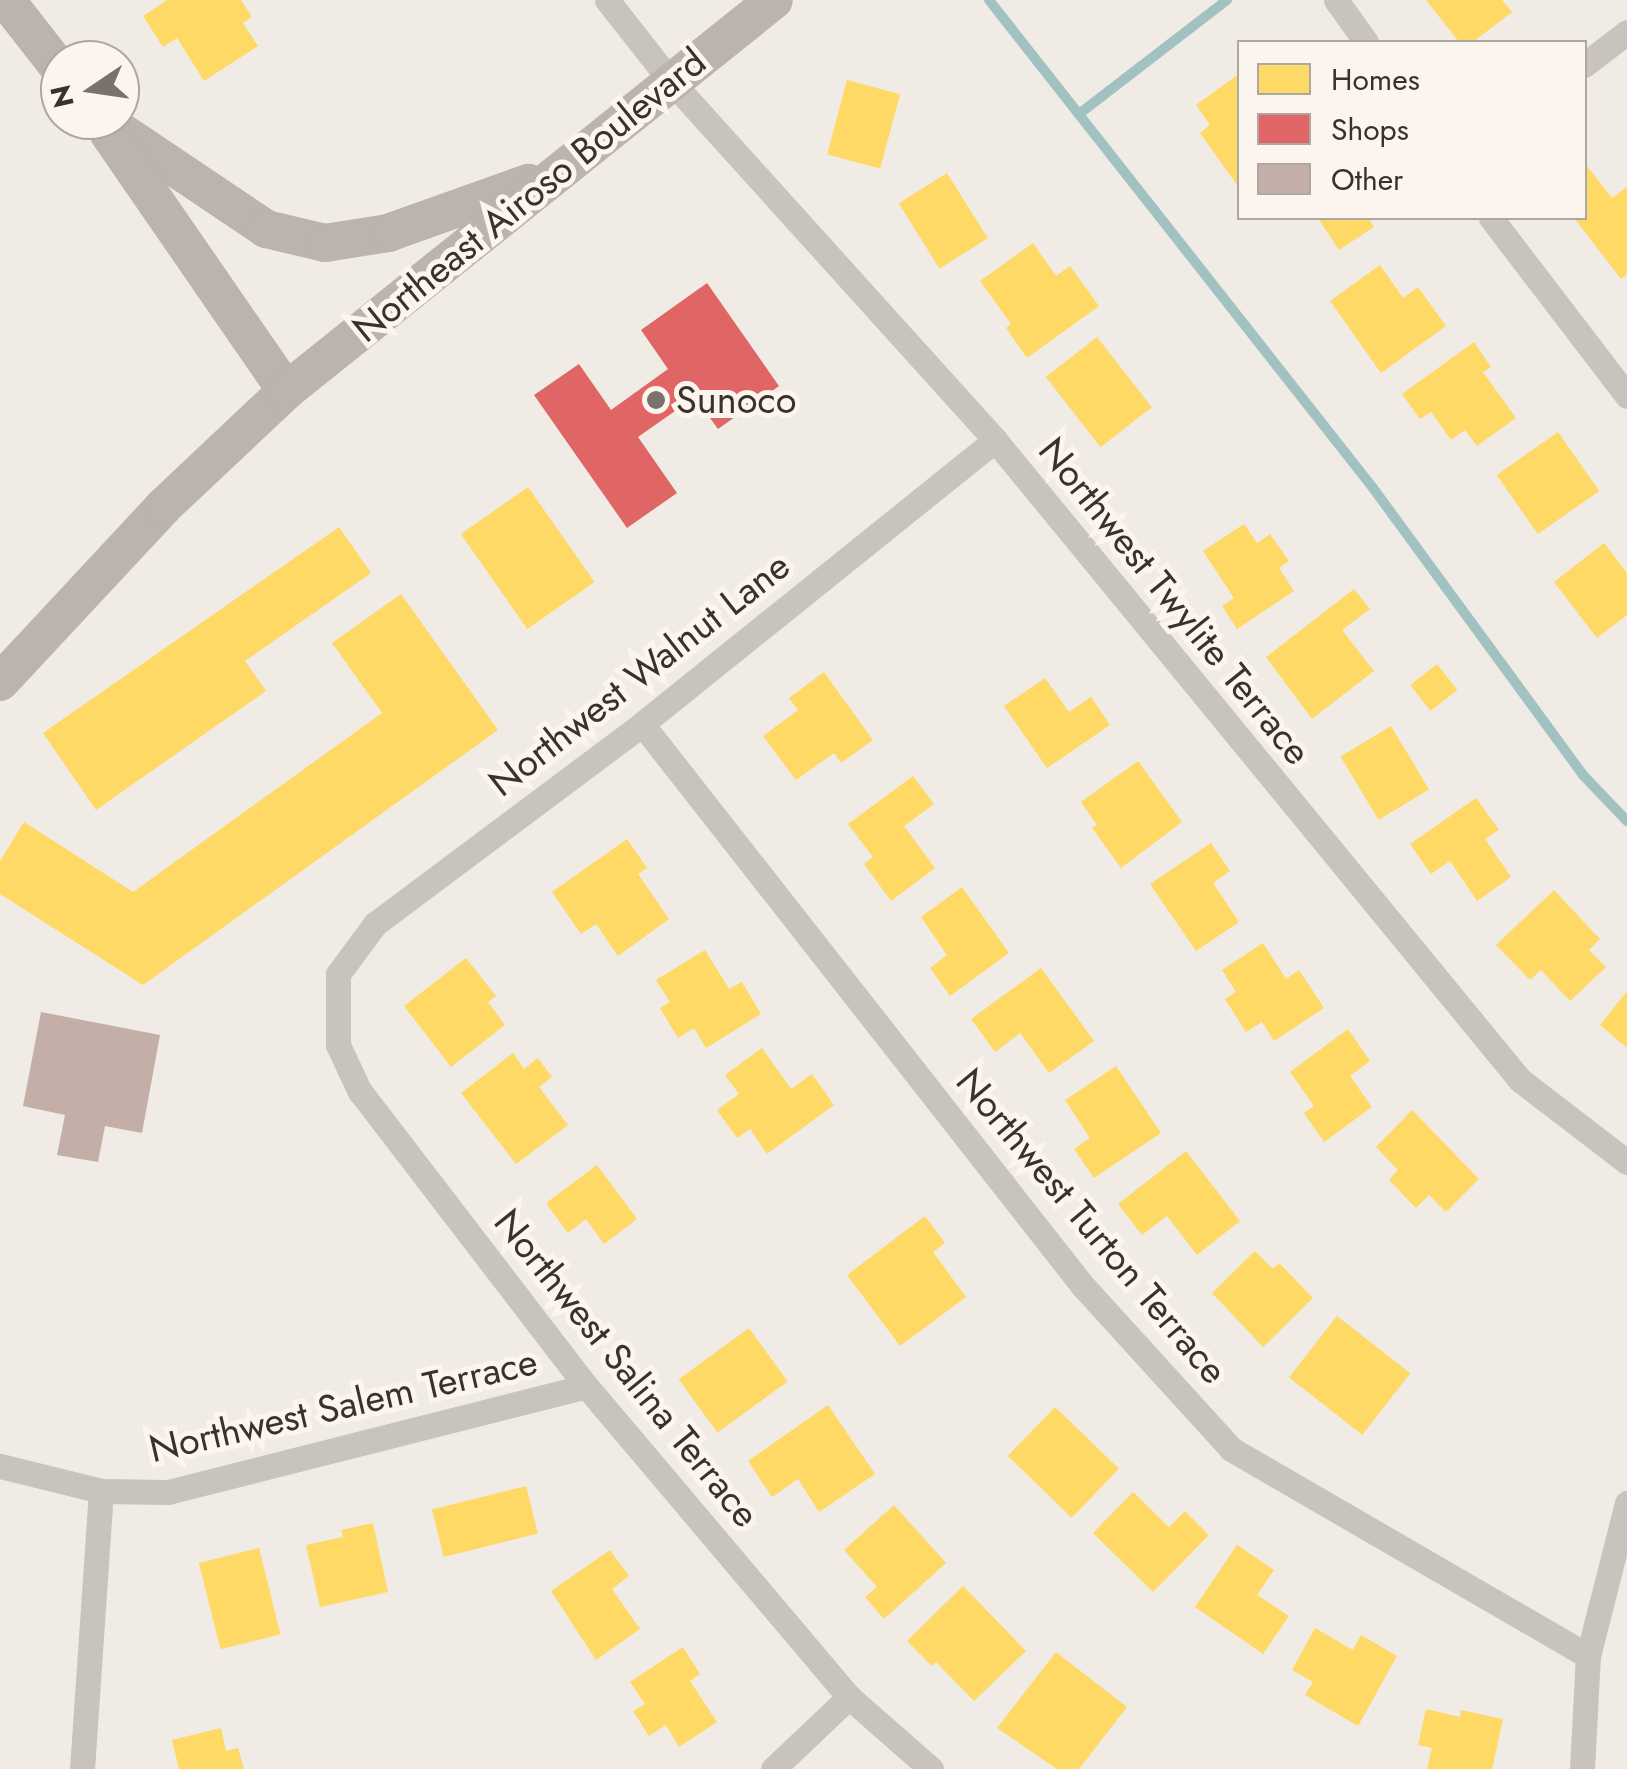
<!DOCTYPE html>
<style>
body{margin:0}
#map{position:relative;width:1627px;height:1769px;overflow:hidden;background:#f0ebe5;font-family:Jost,sans-serif}
div>[style]{position:absolute}
.homes>*{inset:0;background:#ffd966;transform-origin:0 0}
.shops>*{inset:0;background:#e06666}
.stream>*{height:10px;margin:-5px;padding:0 5px;transform-origin:5px;border-radius:5px;background:#a1c2c1}
.building>*{inset:0;background:#c3afa7}
.minor>*{height:25px;margin:-12.5px;padding:0 12.5px;transform-origin:12.5px;border-radius:12.5px;background:#c9c3be}
.secondary>*{height:38px;margin:-19px;padding:0 19px;transform-origin:19px;border-radius:19px;background:#bab3ae}
.dots>*{width:28px;height:28px;translate:-50% -50%;box-sizing:border-box;border:5px solid #fbf5ee;border-radius:50%}
span{translate:-50% -50%;white-space:nowrap;text-align:center;line-height:1.15;-webkit-text-stroke:10px #fbf5ee;paint-order:stroke}
.street-label{font-size:38px;color:#3b302b}
.poi-label{font-size:38px;color:#3b302b}
.left{translate:0 -50%;text-align:left}
.legend{position:absolute;left:1237px;top:40px;width:350px;height:180px;box-sizing:border-box;background:#fbf5ee;border:2px solid #aea6a0;margin:0;padding:12px 18px;list-style:none;font-size:30px;color:#3b302b}
.legend li{display:flex;align-items:center;gap:20px;height:50px}
.legend b{width:50px;border:2px solid #aea6a0}
.north{position:absolute;left:40px;top:40px;width:100px;height:100px;box-sizing:border-box;background:#fbf5ee;border:2px solid #aea6a0;border-radius:50%;rotate:257deg;font-size:28px;font-weight:700;line-height:40px;text-align:center;color:#3b302b}
.north::after{content:'';display:block;margin:auto;width:35px;height:45px;background:#7a716c;clip-path:polygon(50% 0,100% 100%,50% 72%,0 100%)}
</style>
<div id="map">
<div class="homes">
<i style="clip-path:polygon(167px 0,241px 0,252px 17px,243px 23px,258px 46px,204px 81px,177px 38px,163px 47px,143px 16px)"></i>
<i style="clip-path:polygon(1426px 0,1502px 0,1512px 12px,1473px 42px,1459px 42px)"></i>
<i style="clip-path:polygon(1240px 73px,1240px 183px,1237px 185px,1200px 133px,1210px 125px,1196px 105px)"></i>
<i style="left:847px;top:80px;width:55px;height:77px;rotate:15deg"></i>
<i style="clip-path:polygon(1587px 166px,1612px 198px,1627px 187px,1627px 274px,1621px 279px,1574px 218px,1584px 218px)"></i>
<i style="left:947px;top:173px;width:77px;height:57px;rotate:58deg"></i>
<i style="clip-path:polygon(1318px 218px,1368px 218px,1374px 227px,1339px 250px)"></i>
<i style="clip-path:polygon(1033px 243px,1056px 276px,1070px 266px,1099px 306px,1027px 358px,1006px 328px,1011px 324px,980px 281px)"></i>
<i style="clip-path:polygon(1380px 265px,1403px 298px,1418px 287px,1446px 326px,1381px 373px,1330px 301px)"></i>
<i style="left:1097px;top:337px;width:89px;height:65px;rotate:52deg"></i>
<i style="clip-path:polygon(1474px 342px,1491px 367px,1483px 372px,1516px 418px,1477px 446px,1465px 430px,1451px 440px,1431px 412px,1420px 419px,1402px 394px)"></i>
<i style="left:1558px;top:432px;width:72px;height:75px;rotate:55deg"></i>
<i style="left:528px;top:487px;width:116px;height:82px;rotate:55deg"></i>
<i style="clip-path:polygon(1244px 524px,1257px 543px,1270px 534px,1289px 561px,1279px 568px,1294px 591px,1237px 629px,1222px 606px,1234px 598px,1203px 551px)"></i>
<i style="clip-path:polygon(339px 527px,371px 573px,245px 661px,266px 691px,96px 810px,43px 733px)"></i>
<i style="clip-path:polygon(1604px 543px,1627px 573px,1627px 615px,1597px 638px,1554px 582px)"></i>
<i style="clip-path:polygon(1354px 589px,1370px 609px,1342px 630px,1374px 671px,1312px 719px,1266px 657px)"></i>
<i style="clip-path:polygon(401px 594px,498px 730px,143px 985px,0 894px,0 861px,24px 822px,133px 892px,382px 713px,332px 643px)"></i>
<i style="left:1437px;top:664px;width:33px;height:34px;rotate:52deg"></i>
<i style="clip-path:polygon(824px 672px,873px 740px,841px 763px,834px 753px,796px 780px,763px 736px,798px 710px,789px 698px)"></i>
<i style="clip-path:polygon(1045px 678px,1069px 712px,1091px 697px,1110px 725px,1047px 768px,1004px 706px)"></i>
<i style="left:1391px;top:726px;width:74px;height:59px;rotate:59deg"></i>
<i style="clip-path:polygon(1138px 761px,1182px 822px,1121px 868px,1092px 828px,1097px 825px,1081px 802px)"></i>
<i style="clip-path:polygon(913px 776px,934px 804px,904px 826px,935px 868px,891px 901px,864px 864px,873px 857px,848px 824px)"></i>
<i style="clip-path:polygon(1476px 798px,1499px 830px,1485px 839px,1511px 877px,1477px 901px,1450px 861px,1431px 874px,1410px 844px)"></i>
<i style="clip-path:polygon(627px 839px,647px 868px,638px 874px,669px 919px,618px 956px,596px 924px,581px 934px,552px 892px)"></i>
<i style="clip-path:polygon(1211px 843px,1230px 871px,1213px 883px,1239px 922px,1196px 951px,1150px 884px)"></i>
<i style="clip-path:polygon(962px 887px,1009px 953px,950px 996px,930px 968px,947px 955px,921px 917px)"></i>
<i style="clip-path:polygon(1554px 890px,1600px 939px,1589px 950px,1606px 967px,1570px 1001px,1541px 970px,1530px 980px,1496px 945px)"></i>
<i style="clip-path:polygon(1263px 943px,1286px 979px,1299px 970px,1324px 1008px,1274px 1041px,1262px 1022px,1246px 1032px,1225px 999px,1236px 992px,1222px 970px)"></i>
<i style="clip-path:polygon(705px 950px,729px 989px,742px 982px,761px 1014px,706px 1048px,694px 1028px,678px 1038px,660px 1008px,670px 1002px,656px 980px)"></i>
<i style="clip-path:polygon(466px 958px,496px 996px,488px 1002px,505px 1025px,451px 1067px,404px 1006px)"></i>
<i style="clip-path:polygon(1041px 968px,1094px 1041px,1049px 1073px,1020px 1033px,995px 1052px,971px 1019px)"></i>
<i style="clip-path:polygon(1627px 991px,1627px 1048px,1600px 1025px)"></i>
<i style="clip-path:polygon(1348px 1029px,1370px 1061px,1350px 1076px,1372px 1107px,1324px 1142px,1304px 1113px,1314px 1106px,1290px 1072px)"></i>
<i style="clip-path:polygon(762px 1048px,791px 1089px,812px 1074px,834px 1105px,767px 1154px,750px 1129px,737px 1138px,717px 1110px,739px 1094px,725px 1075px)"></i>
<i style="clip-path:polygon(513px 1053px,524px 1069px,538px 1058px,552px 1077px,539px 1087px,568px 1125px,516px 1164px,461px 1093px)"></i>
<i style="clip-path:polygon(1116px 1066px,1161px 1133px,1094px 1178px,1074px 1149px,1090px 1138px,1065px 1100px)"></i>
<i style="clip-path:polygon(1412px 1110px,1479px 1179px,1446px 1212px,1429px 1195px,1416px 1208px,1389px 1180px,1398px 1170px,1376px 1147px)"></i>
<i style="clip-path:polygon(1186px 1151px,1240px 1221px,1197px 1255px,1167px 1216px,1142px 1235px,1118px 1204px)"></i>
<i style="clip-path:polygon(597px 1165px,637px 1219px,604px 1244px,586px 1219px,568px 1233px,546px 1203px)"></i>
<i style="clip-path:polygon(925px 1216px,945px 1243px,933px 1252px,966px 1297px,900px 1346px,847px 1275px)"></i>
<i style="clip-path:polygon(1255px 1251px,1273px 1269px,1279px 1263px,1313px 1298px,1263px 1347px,1212px 1293px)"></i>
<i style="left:1337px;top:1316px;width:93px;height:78px;rotate:38deg"></i>
<i style="left:749px;top:1328px;width:66px;height:87px;rotate:54deg"></i>
<i style="clip-path:polygon(828px 1405px,875px 1474px,819px 1512px,798px 1479px,772px 1497px,748px 1461px)"></i>
<i style="left:1055px;top:1407px;width:89px;height:68px;rotate:44deg"></i>
<i style="left:526px;top:1486px;width:49px;height:97px;rotate:76deg"></i>
<i style="clip-path:polygon(1133px 1492px,1169px 1527px,1185px 1511px,1209px 1535px,1153px 1592px,1093px 1533px)"></i>
<i style="clip-path:polygon(894px 1505px,946px 1563px,884px 1619px,865px 1597px,877px 1587px,844px 1550px)"></i>
<i style="clip-path:polygon(373px 1523px,388px 1592px,320px 1607px,306px 1545px,343px 1537px,341px 1530px)"></i>
<i style="clip-path:polygon(1237px 1545px,1274px 1570px,1257px 1595px,1289px 1616px,1263px 1654px,1195px 1607px)"></i>
<i style="left:259px;top:1548px;width:89px;height:62px;rotate:76deg"></i>
<i style="clip-path:polygon(610px 1550px,629px 1576px,612px 1589px,640px 1629px,596px 1660px,551px 1591px)"></i>
<i style="clip-path:polygon(963px 1586px,1026px 1651px,974px 1701px,936px 1662px,932px 1666px,907px 1641px)"></i>
<i style="clip-path:polygon(1315px 1628px,1353px 1650px,1361px 1635px,1397px 1656px,1358px 1726px,1305px 1695px,1313px 1682px,1292px 1670px)"></i>
<i style="clip-path:polygon(683px 1647px,700px 1674px,690px 1681px,717px 1722px,679px 1747px,666px 1725px,649px 1736px,633px 1711px,645px 1704px,630px 1682px)"></i>
<i style="clip-path:polygon(1056px 1652px,1127px 1707px,1079px 1769px,1057px 1769px,997px 1728px)"></i>
<i style="clip-path:polygon(1426px 1709px,1460px 1717px,1461px 1710px,1503px 1719px,1492px 1769px,1427px 1769px,1432px 1748px,1418px 1745px)"></i>
<i style="clip-path:polygon(221px 1728px,226px 1751px,238px 1748px,244px 1769px,179px 1769px,172px 1740px)"></i>
</div>
<div class="shops">
<i style="clip-path:polygon(707px 283px,779px 386px,718px 429px,695px 397px,638px 437px,677px 493px,627px 528px,534px 395px,579px 364px,611px 410px,668px 369px,641px 330px)"></i>
</div>
<div class="stream">
<i style="left:989px;top:0;width:621px;rotate:51.8deg"></i>
<i style="left:1373px;top:488px;width:356px;rotate:53.8deg"></i>
<i style="left:1583px;top:775px;width:64px;rotate:46.3deg"></i>
<i style="left:1079px;top:114px;width:187px;rotate:-37.6deg"></i>
</div>
<div class="building">
<i style="clip-path:polygon(41px 1012px,160px 1035px,142px 1133px,105px 1126px,98px 1162px,57px 1155px,65px 1115px,23px 1106px)"></i>
</div>
<div class="minor">
<i style="left:607px;top:0;width:102px;rotate:51.8deg"></i>
<i style="left:670px;top:80px;width:485px;rotate:47.9deg"></i>
<i style="left:995px;top:440px;width:828px;rotate:50.64deg"></i>
<i style="left:1520px;top:1080px;width:135px;rotate:37.5deg"></i>
<i style="left:1336px;top:0;width:52px;rotate:54.5deg"></i>
<i style="left:1584px;top:65px;width:54px;rotate:-37.5deg"></i>
<i style="left:1491px;top:218px;width:224px;rotate:52.6deg"></i>
<i style="left:642px;top:724px;width:713px;rotate:51.89deg"></i>
<i style="left:1082px;top:1285px;width:222px;rotate:47.7deg"></i>
<i style="left:1231px;top:1449px;width:413px;rotate:30.1deg"></i>
<i style="left:0;top:1466px;width:104px;rotate:13.9deg"></i>
<i style="left:101px;top:1491px;width:67px;rotate:0.9deg"></i>
<i style="left:168px;top:1492px;width:431px;rotate:-14.2deg"></i>
<i style="left:82px;top:1769px;width:279px;rotate:-86.1deg"></i>
<i style="left:773px;top:1769px;width:105px;rotate:-43.5deg"></i>
<i style="left:931px;top:1769px;width:109px;rotate:-138.7deg"></i>
<i style="left:849px;top:1697px;width:407px;rotate:-130.2deg"></i>
<i style="left:586px;top:1386px;width:371px;rotate:-127.5deg"></i>
<i style="left:360px;top:1092px;width:52px;rotate:-115.1deg"></i>
<i style="left:338px;top:1045px;width:71px;rotate:-90deg"></i>
<i style="left:338px;top:974px;width:62px;rotate:-53.5deg"></i>
<i style="left:375px;top:924px;width:334px;rotate:-36.8deg"></i>
<i style="left:642px;top:724px;width:453px;rotate:-38.8deg"></i>
<i style="left:1582px;top:1769px;width:113px;rotate:-87deg"></i>
<i style="left:1588px;top:1656px;width:158px;rotate:-75.7deg"></i>
</div>
<div class="secondary">
<i style="left:6px;top:0;width:88px;rotate:52deg"></i>
<i style="left:104px;top:120px;width:195px;rotate:33.9deg"></i>
<i style="left:266px;top:229px;width:61px;rotate:13.3deg"></i>
<i style="left:325px;top:243px;width:64px;rotate:-9deg"></i>
<i style="left:388px;top:233px;width:149px;rotate:-19.7deg"></i>
<i style="left:109px;top:134px;width:312px;rotate:55.4deg"></i>
<i style="left:0;top:682px;width:239px;rotate:-47deg"></i>
<i style="left:163px;top:507px;width:169px;rotate:-43.3deg"></i>
<i style="left:286px;top:391px;width:625px;rotate:-38.7deg"></i>
</div>
<div class="dots">
<i style="left:656px;top:400px;background:#7a716c"></i>
</div>
<div class="street-label">
<span style="left:529px;top:195px;rotate:-39deg">Northeast Airoso Boulevard</span>
<span style="left:1175px;top:601px;rotate:51deg">Northwest Twylite Terrace</span>
<span style="left:639px;top:674px;rotate:-38deg">Northwest Walnut Lane</span>
<span style="left:1092px;top:1226px;rotate:50deg">Northwest Turton Terrace</span>
<span style="left:627px;top:1368px;rotate:51deg">Northwest Salina Terrace</span>
<span style="left:343px;top:1405px;rotate:-13deg">Northwest Salem Terrace</span>
</div>
<div class="poi-label">
<span class="left" style="left:676px;top:400px">Sunoco</span>
</div>
<ul class="legend">
<li><b style="height:28px;background:#ffd966"></b>Homes</li>
<li><b style="height:28px;background:#e06666"></b>Shops</li>
<li><b style="height:28px;background:#c3afa7"></b>Other</li>
</ul>
<div class="north">N</div>
</div>
